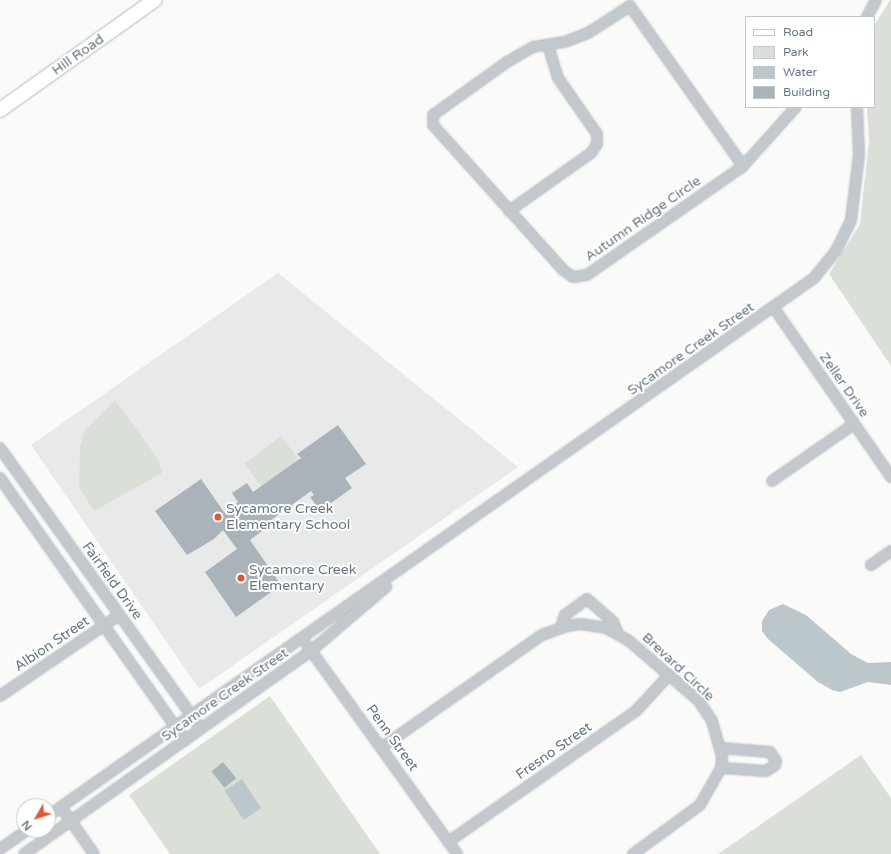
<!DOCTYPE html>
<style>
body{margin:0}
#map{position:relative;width:891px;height:854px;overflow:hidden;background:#fafaf8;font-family:"Varela Round",sans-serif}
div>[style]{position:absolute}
.built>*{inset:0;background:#e8e9e9}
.green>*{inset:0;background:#dadfd7;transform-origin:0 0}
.water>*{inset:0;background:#bbc7cb;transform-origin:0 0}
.building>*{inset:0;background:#aab3b9;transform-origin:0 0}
.roads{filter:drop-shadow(0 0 1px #b3babf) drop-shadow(0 0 1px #b3babf)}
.minor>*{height:10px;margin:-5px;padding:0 5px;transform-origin:5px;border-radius:5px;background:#c3c8cc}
.secondary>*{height:14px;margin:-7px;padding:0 7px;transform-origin:7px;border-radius:7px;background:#fff}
.dots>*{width:11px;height:11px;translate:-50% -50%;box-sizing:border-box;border:2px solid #fff;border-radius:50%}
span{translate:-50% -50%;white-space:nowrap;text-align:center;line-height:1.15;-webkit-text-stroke:4px #fff;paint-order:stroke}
.street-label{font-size:14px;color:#657683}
.poi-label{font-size:14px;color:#657683}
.left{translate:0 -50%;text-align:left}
.legend{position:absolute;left:745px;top:16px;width:130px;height:92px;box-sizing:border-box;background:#fff;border:1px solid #c1c8cd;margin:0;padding:5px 7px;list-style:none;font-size:12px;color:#657683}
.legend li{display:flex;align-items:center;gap:8px;height:20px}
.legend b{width:20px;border:1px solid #c1c8cd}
.north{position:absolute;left:16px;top:798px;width:40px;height:40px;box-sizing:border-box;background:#fff;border:1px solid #c1c8cd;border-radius:50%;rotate:231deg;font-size:11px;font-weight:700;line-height:16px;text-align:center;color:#657683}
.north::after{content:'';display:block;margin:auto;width:14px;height:18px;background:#e4572e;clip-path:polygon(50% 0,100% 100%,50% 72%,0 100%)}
</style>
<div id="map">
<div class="built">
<i style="clip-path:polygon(278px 273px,518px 467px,199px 689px,31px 445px)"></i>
</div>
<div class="green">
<i style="clip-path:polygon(890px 0,891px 0,891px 366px,829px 274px,860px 224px,869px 141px,867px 107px,874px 107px,874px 26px)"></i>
<i style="clip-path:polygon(115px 400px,158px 459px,162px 473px,94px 511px,79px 487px,80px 448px,84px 431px)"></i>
<i style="left:281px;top:436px;width:30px;height:46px;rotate:53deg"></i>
<i style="clip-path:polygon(270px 696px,380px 854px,170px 854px,129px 795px)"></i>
<i style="clip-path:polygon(861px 755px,891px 798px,891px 854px,718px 854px)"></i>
</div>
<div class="water">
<i style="clip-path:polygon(783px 604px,806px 615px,851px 654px,868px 663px,891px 662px,891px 685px,868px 682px,840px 692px,832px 690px,818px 682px,768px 639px,762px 631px,762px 621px,769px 610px)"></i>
<i style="left:242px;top:779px;width:35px;height:21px;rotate:57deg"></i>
</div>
<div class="building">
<i style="clip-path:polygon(338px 425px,366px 464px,345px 478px,352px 488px,331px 503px,319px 509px,310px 497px,314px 495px,311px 491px,267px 523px,269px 526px,250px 540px,281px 585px,236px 617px,205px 572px,237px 549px,223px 530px,214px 539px,187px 555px,155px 511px,201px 479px,224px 512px,238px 502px,232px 493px,247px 483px,253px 492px,301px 458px,297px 454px)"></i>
<i style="left:223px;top:762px;width:21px;height:15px;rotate:51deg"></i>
</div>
<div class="roads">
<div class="minor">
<i style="left:867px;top:17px;width:19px;rotate:-62deg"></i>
<i style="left:743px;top:166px;width:196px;rotate:-125.2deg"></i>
<i style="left:630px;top:6px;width:50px;rotate:147.3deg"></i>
<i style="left:588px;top:33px;width:26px;rotate:159deg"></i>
<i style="left:564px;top:42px;width:31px;rotate:171deg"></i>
<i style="left:533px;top:47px;width:30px;rotate:150deg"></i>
<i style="left:507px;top:62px;width:91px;rotate:144.4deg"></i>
<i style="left:433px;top:115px;width:10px;rotate:90deg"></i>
<i style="left:433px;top:125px;width:195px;rotate:48.1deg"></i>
<i style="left:563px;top:270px;width:12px;rotate:35deg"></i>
<i style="left:573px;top:277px;width:14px;rotate:-8deg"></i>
<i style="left:587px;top:275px;width:190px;rotate:-34.9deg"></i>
<i style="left:743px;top:166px;width:79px;rotate:-48.1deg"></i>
<i style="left:509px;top:211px;width:100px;rotate:-35.3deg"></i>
<i style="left:591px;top:153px;width:11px;rotate:-56deg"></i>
<i style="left:597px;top:144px;width:10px;rotate:-90deg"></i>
<i style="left:597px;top:134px;width:68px;rotate:-124.9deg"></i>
<i style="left:558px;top:78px;width:34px;rotate:-107deg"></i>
<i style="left:774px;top:308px;width:206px;rotate:55.3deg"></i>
<i style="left:0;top:448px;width:345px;rotate:54.4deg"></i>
<i style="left:0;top:478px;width:321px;rotate:54.8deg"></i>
<i style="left:772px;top:481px;width:100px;rotate:-34.8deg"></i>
<i style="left:871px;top:565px;width:24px;rotate:-35deg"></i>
<i style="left:561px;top:627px;width:13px;rotate:-72deg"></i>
<i style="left:565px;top:615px;width:27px;rotate:-36deg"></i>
<i style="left:587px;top:599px;width:35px;rotate:41deg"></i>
<i style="left:613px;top:622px;width:12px;rotate:66deg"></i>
<i style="left:307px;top:645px;width:257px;rotate:54.3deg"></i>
<i style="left:0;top:696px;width:144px;rotate:-34.2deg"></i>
<i style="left:382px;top:747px;width:195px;rotate:-35deg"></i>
<i style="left:542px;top:635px;width:27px;rotate:-20deg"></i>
<i style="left:567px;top:626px;width:14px;rotate:-8deg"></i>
<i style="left:581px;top:624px;width:25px;rotate:9deg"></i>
<i style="left:606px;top:628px;width:25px;rotate:29deg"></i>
<i style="left:628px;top:640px;width:92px;rotate:40.6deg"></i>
<i style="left:698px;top:700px;width:25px;rotate:56deg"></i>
<i style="left:712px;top:721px;width:37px;rotate:74deg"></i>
<i style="left:722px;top:757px;width:11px;rotate:95deg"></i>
<i style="left:721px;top:768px;width:43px;rotate:119.6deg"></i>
<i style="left:700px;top:805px;width:83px;rotate:143.8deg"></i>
<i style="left:721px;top:748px;width:49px;rotate:4.7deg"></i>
<i style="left:770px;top:752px;width:11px;rotate:56deg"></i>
<i style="left:776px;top:761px;width:4px;rotate:104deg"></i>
<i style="left:775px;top:765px;width:11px;rotate:146deg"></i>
<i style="left:766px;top:771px;width:45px;rotate:-176.2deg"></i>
<i style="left:61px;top:807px;width:57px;rotate:54.9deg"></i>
<i style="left:48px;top:816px;width:936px;rotate:-35.08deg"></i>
<i style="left:814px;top:278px;width:35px;rotate:-51deg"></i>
<i style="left:836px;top:251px;width:34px;rotate:-64deg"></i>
<i style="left:851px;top:220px;width:65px;rotate:-83deg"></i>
<i style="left:859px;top:155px;width:48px;rotate:-92.4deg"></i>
<i style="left:448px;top:842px;width:229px;rotate:-34.9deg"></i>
<i style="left:636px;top:711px;width:49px;rotate:-47.5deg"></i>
<i style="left:0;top:849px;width:33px;rotate:-35deg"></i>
<i style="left:24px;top:854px;width:352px;rotate:-35.3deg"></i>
<i style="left:311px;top:651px;width:99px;rotate:-40.5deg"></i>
</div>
<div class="secondary">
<i style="left:0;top:110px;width:190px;rotate:-35.4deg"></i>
</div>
</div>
<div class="dots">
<i style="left:218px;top:517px;background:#e4572e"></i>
<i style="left:241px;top:578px;background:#e4572e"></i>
</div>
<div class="street-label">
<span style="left:78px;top:55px;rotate:-35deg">Hill Road</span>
<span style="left:643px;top:219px;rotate:-35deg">Autumn Ridge Circle</span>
<span style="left:691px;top:349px;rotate:-35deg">Sycamore Creek Street</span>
<span style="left:844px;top:385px;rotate:55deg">Zeller Drive</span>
<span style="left:112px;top:581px;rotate:54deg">Fairfield Drive</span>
<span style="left:52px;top:644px;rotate:-34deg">Albion Street</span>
<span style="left:678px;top:667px;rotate:43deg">Brevard Circle</span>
<span style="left:225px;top:695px;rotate:-35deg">Sycamore Creek Street</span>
<span style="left:392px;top:738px;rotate:54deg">Penn Street</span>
<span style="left:554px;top:751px;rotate:-35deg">Fresno Street</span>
</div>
<div class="poi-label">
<span class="left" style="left:226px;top:517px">Sycamore Creek<br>Elementary School</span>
<span class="left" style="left:249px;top:578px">Sycamore Creek<br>Elementary</span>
</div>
<ul class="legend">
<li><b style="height:5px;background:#fff"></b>Road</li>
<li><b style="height:11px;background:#dadfd7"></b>Park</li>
<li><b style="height:11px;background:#bbc7cb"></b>Water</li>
<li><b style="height:11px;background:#aab3b9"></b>Building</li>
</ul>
<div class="north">N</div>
</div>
